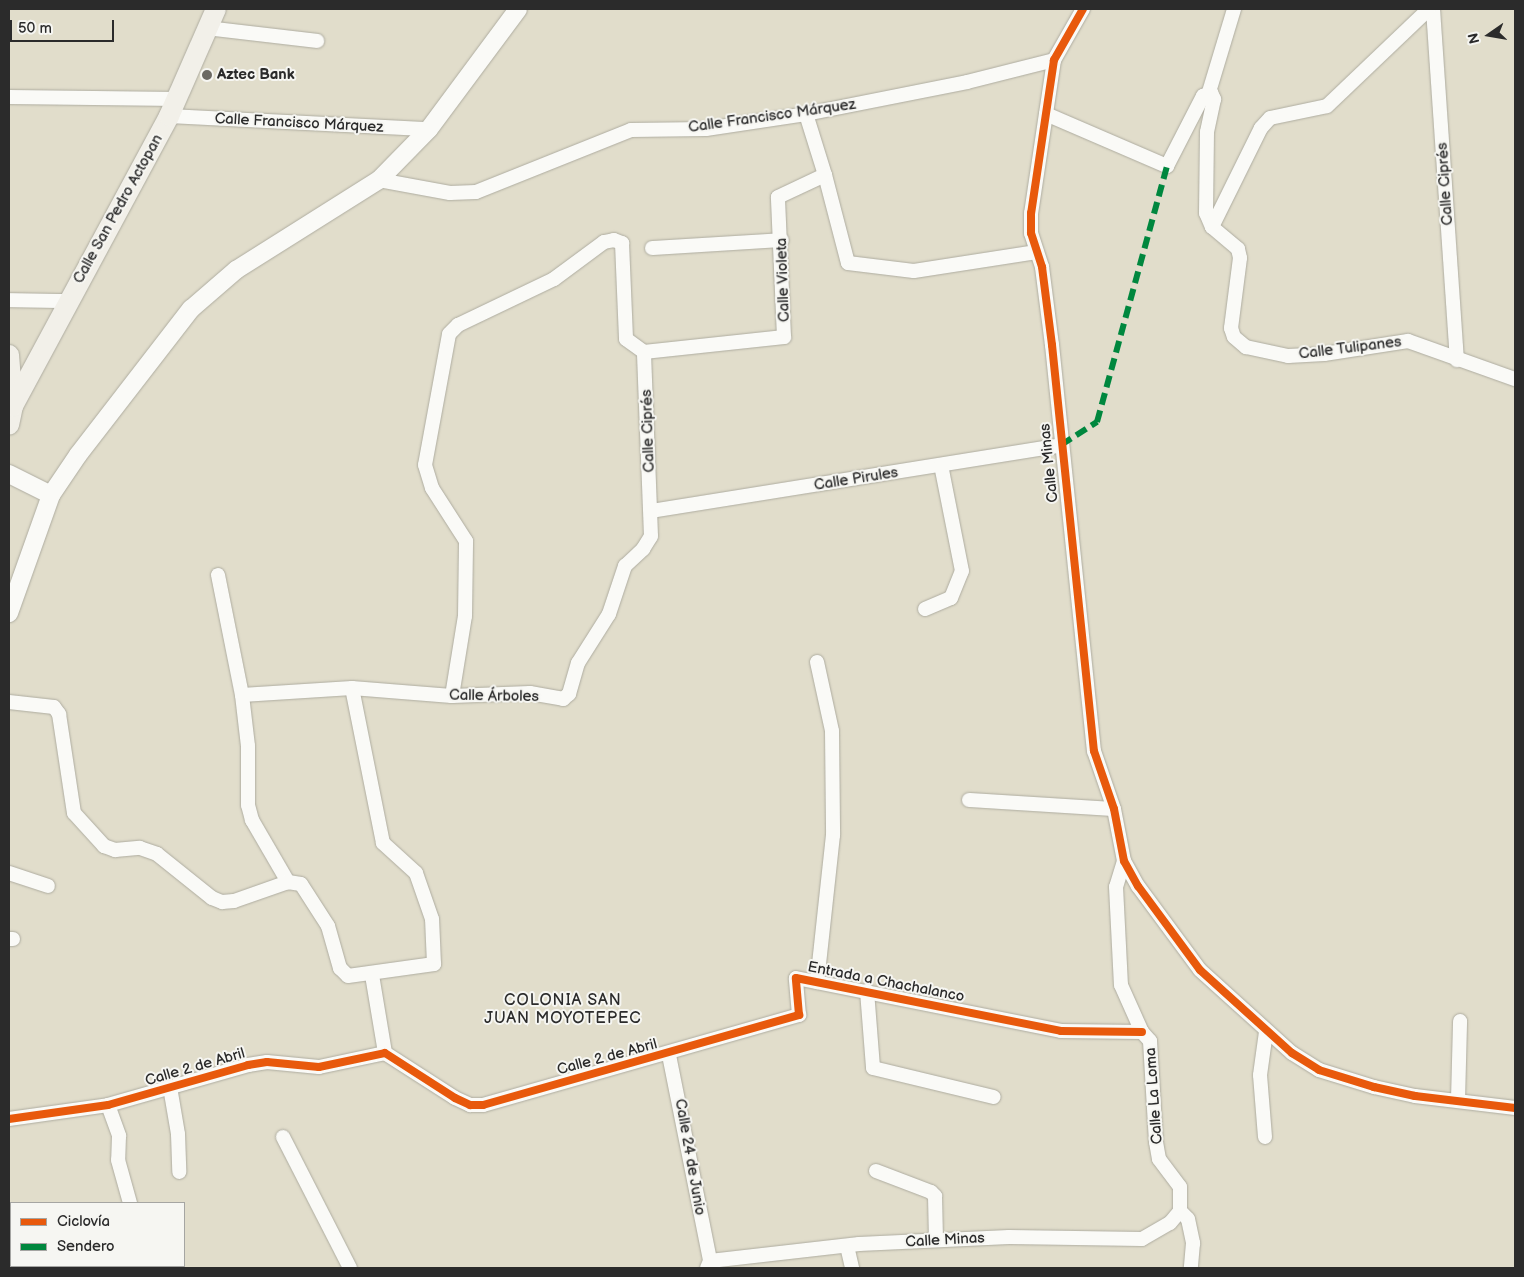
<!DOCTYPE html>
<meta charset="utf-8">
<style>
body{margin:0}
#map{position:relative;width:1524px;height:1277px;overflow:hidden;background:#e1ddcb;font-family:"Balsamiq Sans",sans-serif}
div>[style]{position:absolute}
.roads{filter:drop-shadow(0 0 1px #aeaca0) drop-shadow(0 0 1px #aeaca0)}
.minor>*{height:14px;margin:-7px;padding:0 7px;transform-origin:7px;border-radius:7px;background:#fafaf7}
.tertiary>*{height:18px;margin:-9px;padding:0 9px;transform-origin:9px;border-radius:9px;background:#fafaf7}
.secondary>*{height:20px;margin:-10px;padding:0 10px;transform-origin:10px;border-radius:10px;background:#f2f0e9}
.quiet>*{height:6px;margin-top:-3px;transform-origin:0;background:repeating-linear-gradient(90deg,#00873e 0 12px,transparent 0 18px)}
.cycleway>*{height:8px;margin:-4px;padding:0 4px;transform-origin:4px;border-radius:4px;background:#e8590c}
.dots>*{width:14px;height:14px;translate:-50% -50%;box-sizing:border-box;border:2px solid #f6f6f2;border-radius:50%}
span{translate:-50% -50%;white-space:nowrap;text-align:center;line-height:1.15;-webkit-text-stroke:4px #f6f6f2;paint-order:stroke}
.poi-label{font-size:15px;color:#2b2b2b;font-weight:700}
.left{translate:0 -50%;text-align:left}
.street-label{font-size:15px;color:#2b2b2b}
.neighbourhood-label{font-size:16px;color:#2b2b2b;letter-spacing:1px}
.frame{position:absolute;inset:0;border:10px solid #2b2b2b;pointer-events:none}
.legend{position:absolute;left:10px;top:1202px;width:175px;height:65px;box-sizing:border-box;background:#f6f6f2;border:1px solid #a5a5a2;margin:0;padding:6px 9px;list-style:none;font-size:15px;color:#2b2b2b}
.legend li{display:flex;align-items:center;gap:10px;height:25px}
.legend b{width:25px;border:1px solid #a5a5a2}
.north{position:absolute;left:1464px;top:10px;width:50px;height:50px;-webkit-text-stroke:4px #f6f6f2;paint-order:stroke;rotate:257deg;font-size:14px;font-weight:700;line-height:20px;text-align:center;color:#2b2b2b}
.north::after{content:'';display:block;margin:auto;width:18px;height:22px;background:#2b2b2b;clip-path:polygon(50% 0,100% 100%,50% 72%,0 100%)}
.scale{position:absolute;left:10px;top:20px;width:104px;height:22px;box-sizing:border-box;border:2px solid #2b2b2b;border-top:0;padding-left:6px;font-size:15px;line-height:18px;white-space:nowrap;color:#2b2b2b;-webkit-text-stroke:4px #f6f6f2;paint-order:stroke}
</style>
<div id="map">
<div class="roads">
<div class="minor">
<i style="left:1083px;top:9px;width:59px;rotate:119.6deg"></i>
<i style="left:1054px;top:60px;width:155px;rotate:98.5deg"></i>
<i style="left:1031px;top:213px;width:20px;rotate:90deg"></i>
<i style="left:1031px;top:233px;width:36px;rotate:72deg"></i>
<i style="left:1042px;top:267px;width:79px;rotate:82.7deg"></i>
<i style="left:1052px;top:345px;width:408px;rotate:84.1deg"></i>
<i style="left:1094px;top:751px;width:61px;rotate:71deg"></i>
<i style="left:1114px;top:809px;width:53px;rotate:79.1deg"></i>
<i style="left:1124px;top:861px;width:29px;rotate:61deg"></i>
<i style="left:1138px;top:886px;width:104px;rotate:53.6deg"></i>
<i style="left:1200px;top:970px;width:124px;rotate:42.1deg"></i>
<i style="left:1292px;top:1053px;width:32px;rotate:32deg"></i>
<i style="left:1319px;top:1070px;width:58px;rotate:17.2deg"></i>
<i style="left:1374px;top:1087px;width:42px;rotate:12.4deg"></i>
<i style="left:1415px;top:1096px;width:101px;rotate:6.8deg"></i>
<i style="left:1433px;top:9px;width:352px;rotate:86.1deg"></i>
<i style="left:207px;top:28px;width:111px;rotate:6.7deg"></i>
<i style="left:1209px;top:92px;width:87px;rotate:-73.2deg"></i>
<i style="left:9px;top:97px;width:169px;rotate:0.7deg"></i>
<i style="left:1046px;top:114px;width:132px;rotate:23.3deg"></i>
<i style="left:1167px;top:166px;width:79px;rotate:-62.8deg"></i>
<i style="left:1203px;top:96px;width:9px;rotate:-21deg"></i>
<i style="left:1211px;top:93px;width:7px;rotate:63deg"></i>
<i style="left:1214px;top:99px;width:34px;rotate:102deg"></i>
<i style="left:1207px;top:132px;width:81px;rotate:90.7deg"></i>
<i style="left:1206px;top:213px;width:15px;rotate:67deg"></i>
<i style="left:1212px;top:227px;width:34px;rotate:40deg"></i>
<i style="left:1238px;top:249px;width:9px;rotate:77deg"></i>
<i style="left:1240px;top:258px;width:71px;rotate:97.3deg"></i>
<i style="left:1231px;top:328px;width:9px;rotate:72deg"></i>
<i style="left:1234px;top:337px;width:16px;rotate:40deg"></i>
<i style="left:1246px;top:347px;width:43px;rotate:12.1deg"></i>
<i style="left:1288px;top:356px;width:36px;rotate:-3deg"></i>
<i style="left:1324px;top:354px;width:85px;rotate:-8.8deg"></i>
<i style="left:1408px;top:341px;width:114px;rotate:19.6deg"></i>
<i style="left:169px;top:116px;width:260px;rotate:2.9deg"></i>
<i style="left:825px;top:175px;width:91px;rotate:75.4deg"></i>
<i style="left:848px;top:263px;width:66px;rotate:6.9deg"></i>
<i style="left:914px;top:271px;width:124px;rotate:-8.8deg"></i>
<i style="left:379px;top:180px;width:72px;rotate:10.4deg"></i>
<i style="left:450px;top:193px;width:26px;rotate:-2deg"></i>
<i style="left:476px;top:192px;width:167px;rotate:-21.8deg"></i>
<i style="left:631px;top:130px;width:75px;rotate:-0.8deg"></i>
<i style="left:706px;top:129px;width:101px;rotate:-8.5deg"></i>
<i style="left:806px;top:114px;width:164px;rotate:-11.2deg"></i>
<i style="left:967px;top:82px;width:90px;rotate:-14.2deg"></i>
<i style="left:1212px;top:227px;width:110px;rotate:-63.7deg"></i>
<i style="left:1261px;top:128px;width:13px;rotate:-48deg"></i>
<i style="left:1270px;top:118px;width:58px;rotate:-11.9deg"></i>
<i style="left:1327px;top:106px;width:141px;rotate:-43.6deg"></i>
<i style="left:652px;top:248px;width:130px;rotate:-3.5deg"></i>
<i style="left:9px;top:300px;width:58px;rotate:1deg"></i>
<i style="left:644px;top:352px;width:141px;rotate:-6.1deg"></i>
<i style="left:784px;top:337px;width:140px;rotate:-92.5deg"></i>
<i style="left:778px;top:197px;width:52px;rotate:-25.1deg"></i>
<i style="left:825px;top:175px;width:64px;rotate:-107.3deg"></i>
<i style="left:651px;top:511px;width:415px;rotate:-9.1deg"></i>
<i style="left:218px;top:575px;width:122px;rotate:78.7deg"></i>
<i style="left:242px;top:695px;width:51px;rotate:83.3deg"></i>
<i style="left:248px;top:746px;width:59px;rotate:90deg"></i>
<i style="left:248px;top:805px;width:16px;rotate:75deg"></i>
<i style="left:252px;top:820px;width:72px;rotate:59.9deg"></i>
<i style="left:925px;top:609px;width:28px;rotate:-23deg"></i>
<i style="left:951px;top:598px;width:29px;rotate:-68deg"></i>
<i style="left:962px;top:571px;width:108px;rotate:-101.2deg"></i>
<i style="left:817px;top:662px;width:71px;rotate:77.7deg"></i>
<i style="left:832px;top:731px;width:104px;rotate:89.4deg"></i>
<i style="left:833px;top:835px;width:148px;rotate:96.2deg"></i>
<i style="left:242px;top:695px;width:110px;rotate:-3.6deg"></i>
<i style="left:352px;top:688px;width:100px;rotate:4.6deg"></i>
<i style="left:452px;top:696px;width:78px;rotate:-2.2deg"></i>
<i style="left:530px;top:693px;width:34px;rotate:10deg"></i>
<i style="left:563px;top:699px;width:8px;rotate:-40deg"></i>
<i style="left:569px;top:694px;width:32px;rotate:-74deg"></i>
<i style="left:578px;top:663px;width:58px;rotate:-57.7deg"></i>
<i style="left:609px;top:614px;width:51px;rotate:-71.6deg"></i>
<i style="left:625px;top:566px;width:25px;rotate:-43deg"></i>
<i style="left:643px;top:549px;width:15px;rotate:-58deg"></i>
<i style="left:651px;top:536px;width:184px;rotate:-92.2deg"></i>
<i style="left:452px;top:696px;width:81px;rotate:-80.8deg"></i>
<i style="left:465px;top:616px;width:75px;rotate:-89.2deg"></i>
<i style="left:466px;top:541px;width:63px;rotate:-122.7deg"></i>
<i style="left:432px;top:488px;width:24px;rotate:-107deg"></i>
<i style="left:425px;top:465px;width:133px;rotate:-79.6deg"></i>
<i style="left:449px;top:334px;width:13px;rotate:-45deg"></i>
<i style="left:458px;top:325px;width:106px;rotate:-25.6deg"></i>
<i style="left:554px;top:279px;width:62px;rotate:-36.5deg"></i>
<i style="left:604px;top:242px;width:10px;rotate:-11deg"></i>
<i style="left:614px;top:240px;width:9px;rotate:21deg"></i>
<i style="left:622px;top:243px;width:96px;rotate:87.6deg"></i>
<i style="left:626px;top:339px;width:22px;rotate:36deg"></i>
<i style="left:9px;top:702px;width:45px;rotate:6.3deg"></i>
<i style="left:54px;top:707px;width:9px;rotate:54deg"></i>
<i style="left:59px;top:714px;width:100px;rotate:81.4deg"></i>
<i style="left:74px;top:813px;width:45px;rotate:47.7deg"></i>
<i style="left:104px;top:846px;width:12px;rotate:20deg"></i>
<i style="left:115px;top:850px;width:25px;rotate:-5deg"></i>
<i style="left:140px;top:848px;width:18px;rotate:19deg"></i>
<i style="left:157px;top:854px;width:70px;rotate:38.7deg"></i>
<i style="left:212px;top:898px;width:11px;rotate:22deg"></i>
<i style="left:222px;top:902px;width:12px;rotate:-5deg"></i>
<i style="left:234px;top:901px;width:57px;rotate:-19.4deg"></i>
<i style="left:288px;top:882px;width:13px;rotate:9deg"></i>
<i style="left:301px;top:884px;width:50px;rotate:57.3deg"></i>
<i style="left:328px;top:926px;width:44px;rotate:74.1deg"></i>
<i style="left:340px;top:968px;width:11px;rotate:45deg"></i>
<i style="left:348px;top:976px;width:87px;rotate:-7.9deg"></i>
<i style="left:434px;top:964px;width:45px;rotate:-92.5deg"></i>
<i style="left:432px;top:919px;width:49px;rotate:-109.2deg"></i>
<i style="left:416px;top:873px;width:45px;rotate:-137.7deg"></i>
<i style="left:383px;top:843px;width:158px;rotate:-101.3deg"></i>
<i style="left:969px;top:800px;width:145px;rotate:3.6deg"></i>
<i style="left:1124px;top:861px;width:27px;rotate:107deg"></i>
<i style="left:1116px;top:887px;width:98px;rotate:87.1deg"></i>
<i style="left:1121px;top:985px;width:51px;rotate:65.9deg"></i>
<i style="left:1142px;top:1032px;width:12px;rotate:48deg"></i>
<i style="left:1150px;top:1041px;width:101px;rotate:86.6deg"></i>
<i style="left:1156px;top:1142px;width:17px;rotate:80deg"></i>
<i style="left:1159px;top:1159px;width:35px;rotate:53deg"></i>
<i style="left:1180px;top:1187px;width:24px;rotate:90deg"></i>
<i style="left:1180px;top:1211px;width:11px;rotate:45deg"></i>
<i style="left:1188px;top:1219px;width:25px;rotate:78deg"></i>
<i style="left:1193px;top:1243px;width:25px;rotate:95deg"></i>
<i style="left:9px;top:873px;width:41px;rotate:18.4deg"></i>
<i style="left:9px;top:939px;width:4px"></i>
<i style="left:372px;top:975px;width:79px;rotate:80.5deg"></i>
<i style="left:867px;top:991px;width:77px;rotate:85.5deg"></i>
<i style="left:873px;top:1068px;width:124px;rotate:13.5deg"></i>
<i style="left:669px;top:1055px;width:210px;rotate:78.7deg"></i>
<i style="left:170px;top:1087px;width:48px;rotate:80.3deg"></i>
<i style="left:178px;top:1134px;width:38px;rotate:88deg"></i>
<i style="left:1458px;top:1100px;width:79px;rotate:-88.5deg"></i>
<i style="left:108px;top:1105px;width:33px;rotate:70deg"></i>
<i style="left:119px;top:1136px;width:24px;rotate:92deg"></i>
<i style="left:118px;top:1160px;width:45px;rotate:74.4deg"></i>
<i style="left:9px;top:1119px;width:100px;rotate:-8deg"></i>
<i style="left:108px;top:1105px;width:146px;rotate:-15.9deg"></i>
<i style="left:248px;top:1065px;width:19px;rotate:-9deg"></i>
<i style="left:267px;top:1062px;width:52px;rotate:5.5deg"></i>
<i style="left:319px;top:1067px;width:67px;rotate:-12deg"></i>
<i style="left:385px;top:1053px;width:83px;rotate:32.7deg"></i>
<i style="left:455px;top:1098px;width:17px;rotate:25deg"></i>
<i style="left:470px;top:1105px;width:13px"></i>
<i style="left:483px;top:1105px;width:329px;rotate:-15.9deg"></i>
<i style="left:799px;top:1015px;width:37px;rotate:-95deg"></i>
<i style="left:796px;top:978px;width:270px;rotate:11.3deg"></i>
<i style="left:1061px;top:1031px;width:81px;rotate:0.7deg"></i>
<i style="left:283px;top:1137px;width:147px;rotate:62.9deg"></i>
<i style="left:1265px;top:1137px;width:62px;rotate:-94.6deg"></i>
<i style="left:1260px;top:1075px;width:43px;rotate:-82.1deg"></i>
<i style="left:876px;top:1171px;width:59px;rotate:20.9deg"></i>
<i style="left:931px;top:1192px;width:6px;rotate:45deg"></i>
<i style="left:935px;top:1196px;width:44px;rotate:88.7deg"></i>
<i style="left:847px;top:1246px;width:23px;rotate:77deg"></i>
<i style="left:65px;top:1266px;width:2px;rotate:63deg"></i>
<i style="left:147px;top:1266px;width:2px;rotate:63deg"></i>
<i style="left:707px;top:1268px;width:8px;rotate:-67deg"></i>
<i style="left:710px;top:1261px;width:150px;rotate:-6.5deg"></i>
<i style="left:859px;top:1244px;width:150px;rotate:-2.7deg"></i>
<i style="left:1009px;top:1237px;width:133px;rotate:0.9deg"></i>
<i style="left:1142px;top:1239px;width:32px;rotate:-30deg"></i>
<i style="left:1170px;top:1223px;width:16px;rotate:-50deg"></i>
</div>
<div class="tertiary">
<i style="left:9px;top:474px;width:47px;rotate:26.6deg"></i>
<i style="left:9px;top:613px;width:125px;rotate:-70.4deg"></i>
<i style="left:51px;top:495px;width:48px;rotate:-56deg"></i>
<i style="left:78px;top:455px;width:185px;rotate:-52.3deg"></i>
<i style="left:191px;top:309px;width:60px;rotate:-40.9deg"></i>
<i style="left:236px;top:270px;width:169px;rotate:-32.2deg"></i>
<i style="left:379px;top:180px;width:71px;rotate:-45.6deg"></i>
<i style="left:429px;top:129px;width:149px;rotate:-53.4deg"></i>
</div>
<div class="secondary">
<i style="left:9px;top:355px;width:51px;rotate:85.5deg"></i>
<i style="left:13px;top:406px;width:19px;rotate:102deg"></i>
<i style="left:13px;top:406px;width:329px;rotate:-61.7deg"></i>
<i style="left:169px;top:116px;width:117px;rotate:-66.3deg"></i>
</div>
</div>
<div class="quiet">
<i style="left:1061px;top:445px;width:43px;rotate:-32.6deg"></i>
<i style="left:1097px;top:422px;width:265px;rotate:-74.7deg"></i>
</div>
<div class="cycleway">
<i style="left:1083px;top:9px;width:59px;rotate:119.6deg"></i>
<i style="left:1054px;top:60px;width:155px;rotate:98.5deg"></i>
<i style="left:1031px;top:213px;width:20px;rotate:90deg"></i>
<i style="left:1031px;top:233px;width:36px;rotate:72deg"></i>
<i style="left:1042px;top:267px;width:79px;rotate:82.7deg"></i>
<i style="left:1052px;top:345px;width:408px;rotate:84.1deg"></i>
<i style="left:1094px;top:751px;width:61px;rotate:71deg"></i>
<i style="left:1114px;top:809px;width:53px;rotate:79.1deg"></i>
<i style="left:1124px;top:861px;width:29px;rotate:61deg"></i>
<i style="left:1138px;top:886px;width:104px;rotate:53.6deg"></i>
<i style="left:1200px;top:970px;width:124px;rotate:42.1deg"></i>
<i style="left:1292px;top:1053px;width:32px;rotate:32deg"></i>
<i style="left:1319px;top:1070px;width:58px;rotate:17.2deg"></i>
<i style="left:1374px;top:1087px;width:42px;rotate:12.4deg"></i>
<i style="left:1415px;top:1096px;width:101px;rotate:6.8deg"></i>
<i style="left:9px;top:1119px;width:100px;rotate:-8deg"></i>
<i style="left:108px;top:1105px;width:146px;rotate:-15.9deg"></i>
<i style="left:248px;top:1065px;width:19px;rotate:-9deg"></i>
<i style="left:267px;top:1062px;width:52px;rotate:5.5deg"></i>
<i style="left:319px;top:1067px;width:67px;rotate:-12deg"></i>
<i style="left:385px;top:1053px;width:83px;rotate:32.7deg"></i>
<i style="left:455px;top:1098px;width:17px;rotate:25deg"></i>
<i style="left:470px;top:1105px;width:13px"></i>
<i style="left:483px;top:1105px;width:329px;rotate:-15.9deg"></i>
<i style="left:799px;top:1015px;width:37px;rotate:-95deg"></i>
<i style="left:796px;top:978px;width:270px;rotate:11.3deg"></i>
<i style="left:1061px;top:1031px;width:81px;rotate:0.7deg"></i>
</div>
<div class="dots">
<i style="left:207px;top:75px;background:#6b6963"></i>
</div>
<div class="poi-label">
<span class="left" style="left:217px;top:75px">Aztec Bank</span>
</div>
<div class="street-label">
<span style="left:772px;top:116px;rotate:-8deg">Calle Francisco Márquez</span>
<span style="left:299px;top:123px;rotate:3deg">Calle Francisco Márquez</span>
<span style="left:1445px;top:184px;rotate:-94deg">Calle Ciprés</span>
<span style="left:118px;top:209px;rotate:-61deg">Calle San Pedro Actopan</span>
<span style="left:783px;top:280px;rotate:-92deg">Calle Violeta</span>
<span style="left:1350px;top:348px;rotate:-7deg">Calle Tulipanes</span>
<span style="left:648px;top:431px;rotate:-92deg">Calle Ciprés</span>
<span style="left:1049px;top:463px;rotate:-96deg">Calle Minas</span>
<span style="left:856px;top:479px;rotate:-9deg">Calle Pirules</span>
<span style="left:494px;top:696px;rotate:1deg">Calle Árboles</span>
<span style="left:886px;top:982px;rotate:11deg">Entrada a Chachalanco</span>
<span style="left:607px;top:1057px;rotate:-15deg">Calle 2 de Abril</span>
<span style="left:195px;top:1067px;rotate:-16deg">Calle 2 de Abril</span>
<span style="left:1154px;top:1096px;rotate:-94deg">Calle La Loma</span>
<span style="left:690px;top:1157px;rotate:80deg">Calle 24 de Junio</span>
<span style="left:945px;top:1240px;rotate:-3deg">Calle Minas</span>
</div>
<div class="neighbourhood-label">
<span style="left:563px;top:1010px">COLONIA SAN<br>JUAN MOYOTEPEC</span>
</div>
<div class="frame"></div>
<ul class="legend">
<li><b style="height:6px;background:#e8590c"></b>Ciclovía</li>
<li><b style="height:6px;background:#00873e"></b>Sendero</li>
</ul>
<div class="north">N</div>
<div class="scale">50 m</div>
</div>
